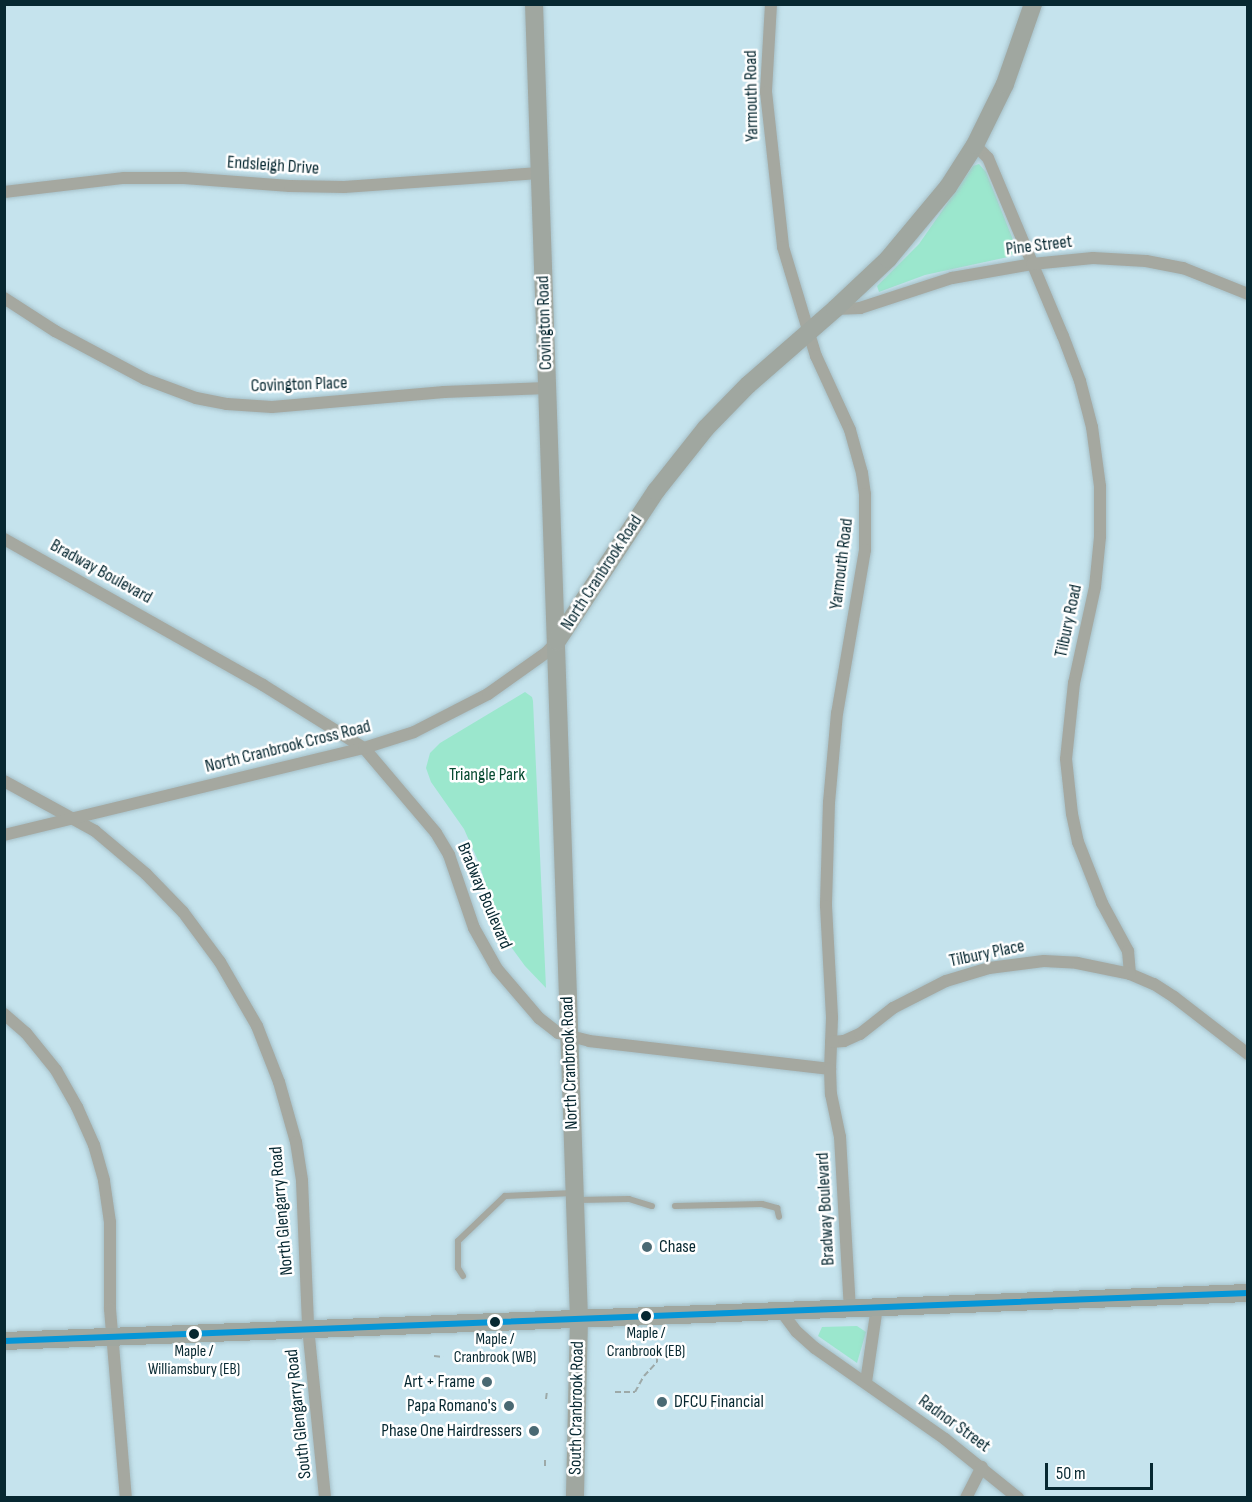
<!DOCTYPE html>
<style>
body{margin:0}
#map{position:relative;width:1252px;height:1502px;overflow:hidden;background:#c5e3ed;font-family:"Sofia Sans Condensed",sans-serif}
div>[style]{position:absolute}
.green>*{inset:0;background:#9be7cd}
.path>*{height:2px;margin-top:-1px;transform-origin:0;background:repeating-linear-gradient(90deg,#9da9a8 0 6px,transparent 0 9px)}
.roads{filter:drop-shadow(0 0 2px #a6c0c8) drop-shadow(0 0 2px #a6c0c8)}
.lane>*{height:6px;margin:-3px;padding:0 3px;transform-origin:3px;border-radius:3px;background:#a5a8a0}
.street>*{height:12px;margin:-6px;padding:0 6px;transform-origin:6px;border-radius:6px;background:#a5a8a0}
.secondary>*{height:18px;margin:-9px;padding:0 9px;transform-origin:9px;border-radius:9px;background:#a0a7a0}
.bus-1>*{height:6px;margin:-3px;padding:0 3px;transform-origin:3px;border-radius:3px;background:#0696d7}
.dots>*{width:16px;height:16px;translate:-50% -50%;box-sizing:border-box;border:3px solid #fff;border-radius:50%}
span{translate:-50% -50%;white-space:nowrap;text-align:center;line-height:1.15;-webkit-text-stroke:5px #fff;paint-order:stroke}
.bus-label{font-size:16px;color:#072831}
.street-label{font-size:18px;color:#072831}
.park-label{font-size:18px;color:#074a30}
.poi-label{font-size:18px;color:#072831}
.left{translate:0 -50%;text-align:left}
.right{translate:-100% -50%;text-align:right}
.frame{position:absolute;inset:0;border:6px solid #072831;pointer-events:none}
.scale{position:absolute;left:1045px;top:1463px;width:108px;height:27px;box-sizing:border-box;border:3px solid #072831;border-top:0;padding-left:8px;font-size:18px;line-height:21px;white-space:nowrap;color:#072831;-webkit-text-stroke:4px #fff;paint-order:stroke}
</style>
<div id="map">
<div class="green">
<i style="clip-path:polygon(979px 164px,986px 172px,1016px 247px,1015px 253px,1008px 257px,925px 275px,879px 292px,877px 286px,919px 244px,973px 166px)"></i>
<i style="clip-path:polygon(525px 692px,532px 697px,533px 701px,546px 988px,525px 966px,506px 940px,496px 918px,479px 863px,464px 829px,431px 782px,426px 768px,430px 753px,440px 743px)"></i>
<i style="clip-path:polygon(857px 1326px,866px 1332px,857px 1363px,818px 1336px,822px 1327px)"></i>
</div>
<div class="path">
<i style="left:503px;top:1355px;width:9px"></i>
<i style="left:434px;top:1356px;width:9px;rotate:6deg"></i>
<i style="left:615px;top:1392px;width:20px"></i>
<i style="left:635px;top:1392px;width:18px;rotate:-61deg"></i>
<i style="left:644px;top:1376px;width:19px;rotate:-47deg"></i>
<i style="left:657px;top:1362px;width:7px;rotate:-90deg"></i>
<i style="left:546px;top:1399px;width:8px;rotate:-83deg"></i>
<i style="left:545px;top:1466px;width:6px;rotate:-90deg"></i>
</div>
<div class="roads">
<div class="lane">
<i style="left:578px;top:1200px;width:51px;rotate:-1.1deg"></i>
<i style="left:629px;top:1199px;width:24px;rotate:17deg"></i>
<i style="left:675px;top:1206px;width:87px;rotate:-1.3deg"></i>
<i style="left:762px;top:1204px;width:16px;rotate:15deg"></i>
<i style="left:777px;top:1208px;width:9px;rotate:77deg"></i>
<i style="left:463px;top:1276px;width:9px;rotate:-122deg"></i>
<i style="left:458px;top:1268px;width:27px;rotate:-90deg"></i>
<i style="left:458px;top:1241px;width:65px;rotate:-43.8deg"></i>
<i style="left:505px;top:1196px;width:68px;rotate:-2.5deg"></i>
</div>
<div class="street">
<i style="left:771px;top:4px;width:88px;rotate:93.3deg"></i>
<i style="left:766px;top:92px;width:156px;rotate:83.7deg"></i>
<i style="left:783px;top:247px;width:114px;rotate:73.2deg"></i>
<i style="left:816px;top:356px;width:81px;rotate:65.3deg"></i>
<i style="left:850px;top:430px;width:45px;rotate:74.4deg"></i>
<i style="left:862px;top:473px;width:21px;rotate:82deg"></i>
<i style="left:865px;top:494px;width:56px;rotate:90deg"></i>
<i style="left:865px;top:550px;width:165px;rotate:99.7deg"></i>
<i style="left:837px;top:713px;width:89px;rotate:95.1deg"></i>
<i style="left:829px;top:802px;width:104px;rotate:91.7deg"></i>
<i style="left:826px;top:906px;width:112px;rotate:86.9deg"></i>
<i style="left:832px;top:1018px;width:51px;rotate:92.2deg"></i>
<i style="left:975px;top:145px;width:18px;rotate:45deg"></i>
<i style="left:988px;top:158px;width:193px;rotate:67.2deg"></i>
<i style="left:1063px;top:336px;width:48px;rotate:69.3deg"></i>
<i style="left:1080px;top:381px;width:48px;rotate:75.4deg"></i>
<i style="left:1092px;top:427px;width:60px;rotate:82.3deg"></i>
<i style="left:1100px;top:486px;width:51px;rotate:90deg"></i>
<i style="left:1100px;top:537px;width:50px;rotate:95.7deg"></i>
<i style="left:1095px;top:587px;width:98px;rotate:102.3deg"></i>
<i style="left:1074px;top:683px;width:76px;rotate:96deg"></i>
<i style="left:1066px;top:759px;width:55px;rotate:83.8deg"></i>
<i style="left:1072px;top:814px;width:29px;rotate:78deg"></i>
<i style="left:1078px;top:842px;width:66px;rotate:68.5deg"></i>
<i style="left:1102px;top:903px;width:55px;rotate:61.6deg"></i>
<i style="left:1128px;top:951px;width:23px;rotate:85deg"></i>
<i style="left:1130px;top:974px;width:26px;rotate:23deg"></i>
<i style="left:1154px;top:984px;width:24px;rotate:33deg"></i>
<i style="left:1174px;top:997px;width:93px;rotate:37.6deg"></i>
<i style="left:4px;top:192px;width:121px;rotate:-6.7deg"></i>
<i style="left:124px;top:178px;width:60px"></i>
<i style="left:184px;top:178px;width:106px;rotate:4.3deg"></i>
<i style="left:290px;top:186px;width:54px;rotate:1.1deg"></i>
<i style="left:344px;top:187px;width:196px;rotate:-4.1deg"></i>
<i style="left:4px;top:298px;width:61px;rotate:32.9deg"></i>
<i style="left:55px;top:331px;width:102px;rotate:28.1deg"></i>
<i style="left:145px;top:379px;width:54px;rotate:20.4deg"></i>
<i style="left:196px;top:398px;width:32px;rotate:11deg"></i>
<i style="left:227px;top:404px;width:45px;rotate:3.8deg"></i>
<i style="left:272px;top:407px;width:173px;rotate:-5deg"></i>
<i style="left:444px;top:392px;width:103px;rotate:-2.2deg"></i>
<i style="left:835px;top:309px;width:25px;rotate:-2deg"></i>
<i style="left:860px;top:308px;width:97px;rotate:-18.1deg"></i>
<i style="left:952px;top:278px;width:81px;rotate:-9.9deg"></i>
<i style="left:1032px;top:264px;width:61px;rotate:-5.6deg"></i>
<i style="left:1093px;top:258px;width:53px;rotate:3.2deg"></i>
<i style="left:1146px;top:261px;width:38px;rotate:11deg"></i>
<i style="left:1183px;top:268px;width:70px;rotate:21.8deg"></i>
<i style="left:4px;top:539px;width:297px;rotate:29.4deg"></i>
<i style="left:263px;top:685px;width:119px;rotate:32deg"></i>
<i style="left:364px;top:748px;width:111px;rotate:49.7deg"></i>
<i style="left:436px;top:833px;width:26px;rotate:59deg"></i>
<i style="left:449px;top:855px;width:77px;rotate:71.1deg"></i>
<i style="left:474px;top:928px;width:47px;rotate:60.7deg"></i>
<i style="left:497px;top:969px;width:65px;rotate:49.4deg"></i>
<i style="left:539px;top:1018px;width:24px;rotate:38deg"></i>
<i style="left:558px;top:1033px;width:32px;rotate:14deg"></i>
<i style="left:589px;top:1041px;width:243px;rotate:6.6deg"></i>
<i style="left:830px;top:1069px;width:25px;rotate:88deg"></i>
<i style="left:831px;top:1094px;width:44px;rotate:78.2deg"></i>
<i style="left:840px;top:1137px;width:171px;rotate:86.7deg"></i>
<i style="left:4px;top:781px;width:104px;rotate:28.8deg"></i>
<i style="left:95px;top:831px;width:67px;rotate:40.1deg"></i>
<i style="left:146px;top:874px;width:53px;rotate:45.8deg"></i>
<i style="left:183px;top:912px;width:62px;rotate:53.5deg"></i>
<i style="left:220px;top:962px;width:74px;rotate:60deg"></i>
<i style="left:257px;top:1026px;width:60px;rotate:68.6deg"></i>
<i style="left:279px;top:1082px;width:62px;rotate:74.2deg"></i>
<i style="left:296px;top:1142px;width:39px;rotate:81deg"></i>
<i style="left:302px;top:1181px;width:146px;rotate:87.6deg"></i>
<i style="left:308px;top:1327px;width:172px;rotate:84.3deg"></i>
<i style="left:4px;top:835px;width:370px;rotate:-13.6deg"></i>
<i style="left:364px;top:748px;width:52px;rotate:-17.7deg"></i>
<i style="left:414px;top:732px;width:83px;rotate:-27.2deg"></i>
<i style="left:488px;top:694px;width:71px;rotate:-35.3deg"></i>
<i style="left:546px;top:653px;width:16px;rotate:-47deg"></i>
<i style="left:4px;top:1014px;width:29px;rotate:41deg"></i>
<i style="left:26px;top:1033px;width:48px;rotate:51deg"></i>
<i style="left:56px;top:1070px;width:43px;rotate:60.4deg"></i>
<i style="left:77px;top:1107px;width:42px;rotate:65.9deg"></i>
<i style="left:94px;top:1145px;width:37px;rotate:74deg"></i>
<i style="left:104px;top:1181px;width:41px;rotate:81.7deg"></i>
<i style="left:110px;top:1222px;width:87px;rotate:90deg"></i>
<i style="left:110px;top:1309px;width:190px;rotate:85.2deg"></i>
<i style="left:831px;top:1042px;width:13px;rotate:-4deg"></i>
<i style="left:844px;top:1041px;width:17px;rotate:-24deg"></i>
<i style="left:860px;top:1034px;width:42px;rotate:-38.2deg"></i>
<i style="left:893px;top:1008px;width:59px;rotate:-27deg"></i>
<i style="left:946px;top:981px;width:45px;rotate:-16.8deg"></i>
<i style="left:989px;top:968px;width:55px;rotate:-7.3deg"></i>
<i style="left:1044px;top:961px;width:33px;rotate:3deg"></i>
<i style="left:1077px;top:963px;width:54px;rotate:11.7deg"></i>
<i style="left:781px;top:1311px;width:26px;rotate:53deg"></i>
<i style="left:797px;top:1332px;width:24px;rotate:42deg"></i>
<i style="left:815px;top:1348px;width:159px;rotate:35deg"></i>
<i style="left:945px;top:1439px;width:94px;rotate:38.9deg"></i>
<i style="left:866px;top:1382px;width:76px;rotate:-81.7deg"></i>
<i style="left:966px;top:1498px;width:35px;rotate:-63deg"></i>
</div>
<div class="secondary">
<i style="left:534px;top:4px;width:1315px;rotate:88.04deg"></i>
<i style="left:579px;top:1318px;width:180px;rotate:91.3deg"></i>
<i style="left:557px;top:641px;width:180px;rotate:-56.6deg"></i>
<i style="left:656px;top:491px;width:80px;rotate:-51.6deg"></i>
<i style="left:706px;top:428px;width:60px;rotate:-45.7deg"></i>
<i style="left:748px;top:385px;width:116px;rotate:-41.1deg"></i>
<i style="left:835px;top:309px;width:73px;rotate:-43.3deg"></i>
<i style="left:888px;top:259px;width:94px;rotate:-50.2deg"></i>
<i style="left:948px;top:187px;width:50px;rotate:-57.3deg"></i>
<i style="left:975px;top:145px;width:68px;rotate:-63.8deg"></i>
<i style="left:1005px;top:84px;width:85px;rotate:-70.7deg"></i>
<i style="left:4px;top:1341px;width:1245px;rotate:-2.21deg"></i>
</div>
</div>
<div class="bus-1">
<i style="left:4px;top:1341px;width:1245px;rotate:-2.21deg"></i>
</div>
<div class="dots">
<i style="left:647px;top:1247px;background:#4a6973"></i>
<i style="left:646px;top:1316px;background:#072831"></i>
<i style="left:495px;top:1322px;background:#072831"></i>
<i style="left:194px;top:1334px;background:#072831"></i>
<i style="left:487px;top:1382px;background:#4a6973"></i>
<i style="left:662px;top:1402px;background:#4a6973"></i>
<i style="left:509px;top:1406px;background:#4a6973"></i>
<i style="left:534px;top:1431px;background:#4a6973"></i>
</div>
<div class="bus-label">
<span style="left:646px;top:1343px">Maple /<br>Cranbrook (EB)</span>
<span style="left:495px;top:1349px">Maple /<br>Cranbrook (WB)</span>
<span style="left:194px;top:1361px">Maple /<br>Williamsbury (EB)</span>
</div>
<div class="street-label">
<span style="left:752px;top:96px;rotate:-91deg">Yarmouth Road</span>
<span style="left:273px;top:166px;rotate:4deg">Endsleigh Drive</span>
<span style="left:1039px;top:246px;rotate:-7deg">Pine Street</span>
<span style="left:545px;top:323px;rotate:-92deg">Covington Road</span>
<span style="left:299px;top:385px;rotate:-2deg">Covington Place</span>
<span style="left:842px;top:564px;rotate:-83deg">Yarmouth Road</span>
<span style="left:101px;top:572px;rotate:29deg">Bradway Boulevard</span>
<span style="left:602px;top:573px;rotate:-57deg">North Cranbrook Road</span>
<span style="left:1069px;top:621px;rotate:-78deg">Tilbury Road</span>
<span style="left:288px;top:747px;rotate:-14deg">North Cranbrook Cross Road</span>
<span style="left:484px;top:896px;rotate:67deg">Bradway Boulevard</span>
<span style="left:987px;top:954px;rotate:-12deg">Tilbury Place</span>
<span style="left:570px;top:1063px;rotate:-92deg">North Cranbrook Road</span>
<span style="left:826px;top:1209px;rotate:-93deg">Bradway Boulevard</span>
<span style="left:282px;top:1211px;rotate:-95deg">North Glengarry Road</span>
<span style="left:577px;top:1408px;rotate:-89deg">South Cranbrook Road</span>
<span style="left:299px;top:1414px;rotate:-96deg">South Glengarry Road</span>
<span style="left:954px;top:1424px;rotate:36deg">Radnor Street</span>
</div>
<div class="park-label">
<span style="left:487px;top:775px">Triangle Park</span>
</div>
<div class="poi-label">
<span class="left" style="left:659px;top:1247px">Chase</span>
<span class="right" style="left:475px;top:1382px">Art + Frame</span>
<span class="left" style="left:674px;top:1402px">DFCU Financial</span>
<span class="right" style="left:497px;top:1406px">Papa Romano's</span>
<span class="right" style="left:522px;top:1431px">Phase One Hairdressers</span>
</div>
<div class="frame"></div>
<div class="scale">50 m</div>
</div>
